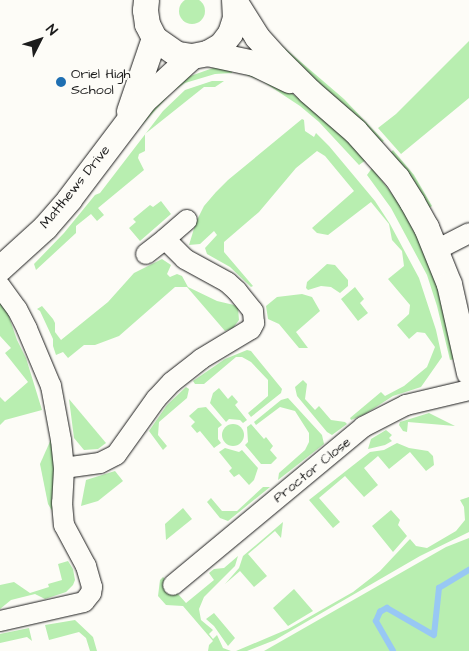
<!DOCTYPE html>
<style>
body{margin:0}
#map{position:relative;width:469px;height:651px;overflow:hidden;background:#fdfcf7;font-family:"Architects Daughter",sans-serif}
div>[style]{position:absolute}
.green>*{inset:0;background:#b8eeb0}
.round{border-radius:50%}
.stream>*{height:5.5px;margin:-2.75px;padding:0 2.75px;transform-origin:2.75px;border-radius:2.75px;background:#98c8f4}
.roads{filter:drop-shadow(0 0 1px #1c1c1c) drop-shadow(0 0 1px #1c1c1c)}
.minor>*{height:20px;margin:-10px;padding:0 10px;transform-origin:10px;border-radius:10px;background:#fdfcf7}
.tertiary>*{height:25px;margin:-12.5px;padding:0 12.5px;transform-origin:12.5px;border-radius:12.5px;background:#fdfcf7}
.dots>*{width:14px;height:14px;translate:-50% -50%;box-sizing:border-box;border:2px solid #fdfcf7;border-radius:50%}
span{translate:-50% -50%;white-space:nowrap;text-align:center;line-height:1.15;-webkit-text-stroke:4px #fdfcf7;paint-order:stroke}
.poi-label{font-size:14px;color:#1c1c1c}
.left{translate:0 -50%;text-align:left}
.street-label{font-size:14px;color:#1c1c1c}
.north{position:absolute;left:15px;top:15px;width:50px;height:50px;-webkit-text-stroke:4px #fdfcf7;paint-order:stroke;rotate:49deg;font-size:14px;font-weight:700;line-height:20px;text-align:center;color:#1c1c1c}
.north::after{content:'';display:block;margin:auto;width:18px;height:22px;background:#1c1c1c;clip-path:polygon(50% 0,100% 100%,50% 72%,0 100%)}
</style>
<div id="map">
<div class="green">
<i class="round" style="left:179px;top:-2px;width:26px;height:26px"></i>
<i style="clip-path:polygon(469px 41px,469px 98px,401px 154px,378px 128px,396px 114px)"></i>
<i style="clip-path:polygon(280px 44px,344px 99px,384px 141px,382px 142px,341px 102px,275px 46px)"></i>
<i style="clip-path:polygon(213px 68px,233px 68px,232px 73px,215px 74px,185px 83px,172px 92px,142px 125px,139px 123px,158px 98px,182px 79px)"></i>
<i style="clip-path:polygon(244px 68px,287px 90px,311px 107px,332px 124px,366px 160px,359px 165px,319px 122px,300px 106px,262px 81px,244px 74px)"></i>
<i style="clip-path:polygon(212px 81px,224px 81px,215px 87px,204px 87px,145px 134px,145px 151px,139px 154px,138px 158px,144px 170px,98px 208px,104px 215px,97px 221px,91px 214px,76px 226px,76px 233px,36px 270px,34px 264px,64px 233px,95px 195px,100px 193px,163px 111px,185px 90px)"></i>
<i style="clip-path:polygon(302px 119px,304px 120px,305px 131px,314px 137px,316px 133px,329px 146px,375px 201px,390px 224px,419px 278px,436px 330px,442px 357px,421px 387px,393px 396px,365px 414px,351px 420px,350px 418px,381px 392px,385px 396px,404px 386px,427px 367px,435px 347px,425px 333px,417px 332px,409px 339px,397px 325px,409px 314px,410px 305px,388px 279px,404px 266px,402px 251px,392px 240px,389px 224px,371px 202px,328px 235px,317px 233px,312px 228px,354px 191px,325px 156px,317px 151px,296px 168px,259px 212px,224px 242px,224px 252px,253px 286px,251px 287px,230px 267px,207px 254px,205px 248px,217px 235px,214px 231px,200px 244px,189px 245px,196px 222px,204px 206px,216px 192px,228px 180px)"></i>
<i style="clip-path:polygon(393px 150px,414px 175px,432px 206px,428px 209px,390px 153px)"></i>
<i style="clip-path:polygon(372px 168px,399px 203px,418px 239px,444px 304px,455px 359px,450px 360px,437px 306px,427px 275px,391px 208px,367px 175px)"></i>
<i style="clip-path:polygon(161px 201px,171px 214px,140px 241px,129px 228px,136px 222px,133px 219px,150px 205px,153px 207px)"></i>
<i style="clip-path:polygon(162px 259px,171px 265px,167px 274px,170px 277px,177px 274px,182px 276px,188px 287px,217px 301px,234px 305px,238px 308px,239px 320px,233px 328px,225px 331px,187px 287px,175px 287px,119px 336px,95px 345px,84px 345px,68px 358px,63px 352px,56px 355px,53px 346px,53px 339px,40px 311px,37px 309px,42px 306px,53px 319px,55px 323px,55px 332px,61px 340px,108px 302px,134px 273px)"></i>
<i style="clip-path:polygon(327px 264px,335px 265px,348px 280px,348px 286px,340px 293px,331px 287px,321px 286px,308px 290px,306px 288px,307px 282px)"></i>
<i style="clip-path:polygon(355px 287px,364px 299px,360px 303px,368px 313px,358px 321px,341px 299px)"></i>
<i style="clip-path:polygon(302px 294px,312px 297px,320px 311px,296px 332px,308px 348px,299px 348px,279px 324px,268px 319px,266px 306px,277px 297px)"></i>
<i style="clip-path:polygon(0 302px,7px 311px,17px 340px,26px 358px,42px 410px,5px 420px,0 425px,0 397px,5px 402px,28px 382px,5px 353px,11px 348px,0 336px)"></i>
<i style="clip-path:polygon(247px 350px,251px 351px,282px 389px,281px 393px,251px 417px,248px 413px,268px 396px,268px 380px,251px 362px,242px 357px,236px 357px,204px 384px,195px 384px,193px 381px,225px 359px)"></i>
<i style="clip-path:polygon(303px 380px,307px 384px,305px 399px,315px 410px,319px 406px,331px 420px,345px 422px,347px 424px,332px 435px,327px 432px,297px 396px,295px 387px)"></i>
<i style="clip-path:polygon(186px 387px,189px 389px,187px 398px,159px 422px,158px 435px,167px 446px,163px 450px,149px 431px,167px 405px)"></i>
<i style="clip-path:polygon(219px 388px,228px 399px,232px 395px,238px 402px,235px 405px,247px 420px,243px 423px,240px 420px,229px 419px,226px 422px,210px 403px,213px 393px)"></i>
<i style="clip-path:polygon(288px 398px,322px 435px,324px 444px,278px 480px,279px 473px,305px 450px,309px 442px,309px 433px,295px 411px,280px 407px,256px 425px,254px 422px,281px 400px)"></i>
<i style="clip-path:polygon(69px 399px,106px 443px,98px 449px,84px 450px,74px 438px)"></i>
<i style="clip-path:polygon(206px 407px,222px 425px,218px 428px,218px 439px,221px 443px,214px 448px,200px 431px,197px 433px,191px 426px,195px 422px,189px 416px,198px 408px)"></i>
<i style="clip-path:polygon(429px 413px,455px 426px,408px 422px,407px 432px,403px 431px,399px 425px,400px 422px)"></i>
<i style="clip-path:polygon(251px 424px,264px 439px,266px 437px,273px 446px,270px 450px,277px 458px,271px 464px,261px 464px,245px 445px,248px 442px,247px 427px)"></i>
<i class="round" style="left:222px;top:424px;width:22px;height:22px"></i>
<i style="clip-path:polygon(386px 430px,392px 435px,389px 438px,392px 441px,385px 445px,368px 449px,371px 439px)"></i>
<i style="clip-path:polygon(52px 437px,55px 455px,54px 514px,48px 504px,40px 464px)"></i>
<i style="clip-path:polygon(397px 443px,409px 448px,428px 451px,433px 456px,434px 465px,426px 471px,410px 452px,389px 469px,378px 456px,364px 468px,378px 485px,364px 497px,345px 476px,319px 498px,340px 522px,333px 528px,309px 500px,370px 452px,384px 450px)"></i>
<i style="clip-path:polygon(225px 448px,239px 452px,242px 450px,258px 468px,254px 480px,249px 485px,239px 474px,234px 477px,229px 471px,232px 468px,219px 452px)"></i>
<i style="clip-path:polygon(115px 471px,123px 481px,98px 501px,81px 506px,86px 480px)"></i>
<i style="clip-path:polygon(263px 487px,270px 487px,228px 521px,220px 518px,207px 502px,211px 498px,222px 511px,237px 511px)"></i>
<i style="clip-path:polygon(469px 497px,469px 532px,420px 556px,275px 640px,247px 651px,236px 651px,288px 629px,353px 592px,380px 571px,410px 539px,416px 546px,427px 548px,456px 531px,465px 520px,464px 507px,460px 500px)"></i>
<i style="clip-path:polygon(183px 508px,192px 519px,166px 540px,165px 524px)"></i>
<i style="clip-path:polygon(391px 510px,400px 520px,398px 525px,407px 536px,393px 552px,372px 526px)"></i>
<i style="clip-path:polygon(283px 522px,281px 538px,275px 531px,248px 554px,267px 576px,254px 587px,240px 571px,225px 584px,239px 568px,243px 556px)"></i>
<i style="clip-path:polygon(469px 538px,469px 651px,264px 651px,446px 547px)"></i>
<i style="clip-path:polygon(238px 556px,235px 566px,204px 597px,199px 609px,201px 620px,213px 630px,209px 634px,213px 639px,217px 635px,223px 648px,231px 651px,208px 651px,209px 645px,213px 641px,183px 606px,166px 605px,158px 596px,160px 580px,163px 577px,186px 603px,214px 580px,209px 573px,214px 569px,224px 568px)"></i>
<i style="clip-path:polygon(68px 561px,73px 569px,75px 580px,73px 585px,66px 592px,45px 599px,35px 594px,11px 600px,0 609px,0 585px,14px 582px,30px 593px,49px 587px,48px 584px,62px 580px,58px 564px)"></i>
<i style="clip-path:polygon(294px 589px,313px 611px,288px 626px,273px 608px)"></i>
<i style="clip-path:polygon(214px 613px,235px 638px,228px 646px,214px 626px,206px 619px)"></i>
<i style="clip-path:polygon(75px 620px,93px 637px,97px 651px,90px 651px,86px 638px,79px 632px,49px 640px,45px 625px)"></i>
<i style="clip-path:polygon(29px 628px,32px 641px,27px 637px,0 643px,0 634px)"></i>
</div>
<div class="stream">
<i style="left:393px;top:651px;width:34px;rotate:-120deg"></i>
<i style="left:376px;top:621px;width:10px;rotate:-66deg"></i>
<i style="left:380px;top:612px;width:8px;rotate:-30deg"></i>
<i style="left:387px;top:608px;width:54px;rotate:29.9deg"></i>
<i style="left:434px;top:635px;width:47px;rotate:-83.9deg"></i>
<i style="left:439px;top:588px;width:35px;rotate:-31deg"></i>
</div>
<div class="roads">
<div class="minor">
<i style="left:436px;top:250px;width:37px;rotate:-27deg"></i>
<i style="left:146px;top:254px;width:24px;rotate:-38deg"></i>
<i style="left:0;top:286px;width:29px;rotate:54deg"></i>
<i style="left:17px;top:309px;width:22px;rotate:63deg"></i>
<i style="left:27px;top:329px;width:62px;rotate:67.2deg"></i>
<i style="left:51px;top:386px;width:55px;rotate:79.5deg"></i>
<i style="left:61px;top:440px;width:28px;rotate:84deg"></i>
<i style="left:64px;top:468px;width:35px;rotate:93deg"></i>
<i style="left:62px;top:503px;width:22px;rotate:85deg"></i>
<i style="left:64px;top:525px;width:47px;rotate:61.8deg"></i>
<i style="left:86px;top:566px;width:22px;rotate:74deg"></i>
<i style="left:92px;top:587px;width:6px;rotate:99deg"></i>
<i style="left:91px;top:593px;width:11px;rotate:128deg"></i>
<i style="left:84px;top:602px;width:86px;rotate:167.3deg"></i>
<i style="left:64px;top:468px;width:36px;rotate:-8deg"></i>
<i style="left:100px;top:463px;width:18px;rotate:-27deg"></i>
<i style="left:116px;top:455px;width:69px;rotate:-54.5deg"></i>
<i style="left:156px;top:399px;width:23px;rotate:-47deg"></i>
<i style="left:172px;top:382px;width:37px;rotate:-38deg"></i>
<i style="left:201px;top:359px;width:58px;rotate:-31deg"></i>
<i style="left:251px;top:329px;width:7px;rotate:-63deg"></i>
<i style="left:254px;top:323px;width:12px;rotate:-95deg"></i>
<i style="left:253px;top:311px;width:26px;rotate:-129deg"></i>
<i style="left:237px;top:291px;width:13px;rotate:-138deg"></i>
<i style="left:227px;top:282px;width:48px;rotate:-151.3deg"></i>
<i style="left:185px;top:259px;width:28px;rotate:-135deg"></i>
<i style="left:165px;top:239px;width:29px;rotate:-41deg"></i>
<i style="left:173px;top:585px;width:247px;rotate:-39.7deg"></i>
<i style="left:363px;top:427px;width:48px;rotate:-27.1deg"></i>
<i style="left:406px;top:405px;width:65px;rotate:-13.4deg"></i>
</div>
<div class="tertiary">
<i style="left:146px;top:0;width:10px;rotate:96deg"></i>
<i style="left:145px;top:10px;width:14px;rotate:82deg"></i>
<i style="left:147px;top:24px;width:16px;rotate:63deg"></i>
<i style="left:154px;top:38px;width:28px;rotate:35deg"></i>
<i style="left:177px;top:54px;width:15px;rotate:8deg"></i>
<i style="left:192px;top:56px;width:15px;rotate:-11deg"></i>
<i style="left:207px;top:53px;width:16px;rotate:-30deg"></i>
<i style="left:221px;top:45px;width:15px;rotate:-53deg"></i>
<i style="left:230px;top:33px;width:16px;rotate:-72deg"></i>
<i style="left:235px;top:18px;width:18px;rotate:-93deg"></i>
<i style="left:235px;top:2px;width:41px;rotate:57.8deg"></i>
<i style="left:257px;top:37px;width:27px;rotate:48deg"></i>
<i style="left:275px;top:57px;width:48px;rotate:45deg"></i>
<i style="left:309px;top:91px;width:61px;rotate:41deg"></i>
<i style="left:355px;top:131px;width:63px;rotate:48.2deg"></i>
<i style="left:397px;top:178px;width:28px;rotate:58deg"></i>
<i style="left:412px;top:202px;width:29px;rotate:61deg"></i>
<i style="left:426px;top:227px;width:61px;rotate:68deg"></i>
<i style="left:449px;top:284px;width:91px;rotate:77.3deg"></i>
<i style="left:207px;top:53px;width:48px;rotate:12deg"></i>
<i style="left:254px;top:63px;width:39px;rotate:26deg"></i>
<i style="left:129px;top:111px;width:77px;rotate:-71.1deg"></i>
<i style="left:0;top:268px;width:61px;rotate:-42.3deg"></i>
<i style="left:45px;top:227px;width:37px;rotate:-49deg"></i>
<i style="left:69px;top:199px;width:124px;rotate:-52.9deg"></i>
<i style="left:144px;top:100px;width:65px;rotate:-42.5deg"></i>
</div>
</div>
<div class="dots">
<i style="left:61px;top:82px;background:#1f6fb2"></i>
</div>
<div class="poi-label">
<span class="left" style="left:71px;top:82px">Oriel High<br>School</span>
</div>
<div class="street-label">
<span style="left:75px;top:187px;rotate:-51deg">Matthews Drive</span>
<span style="left:312px;top:470px;rotate:-39deg">Proctor Close</span>
</div>
<div class="north">N</div>
</div>
